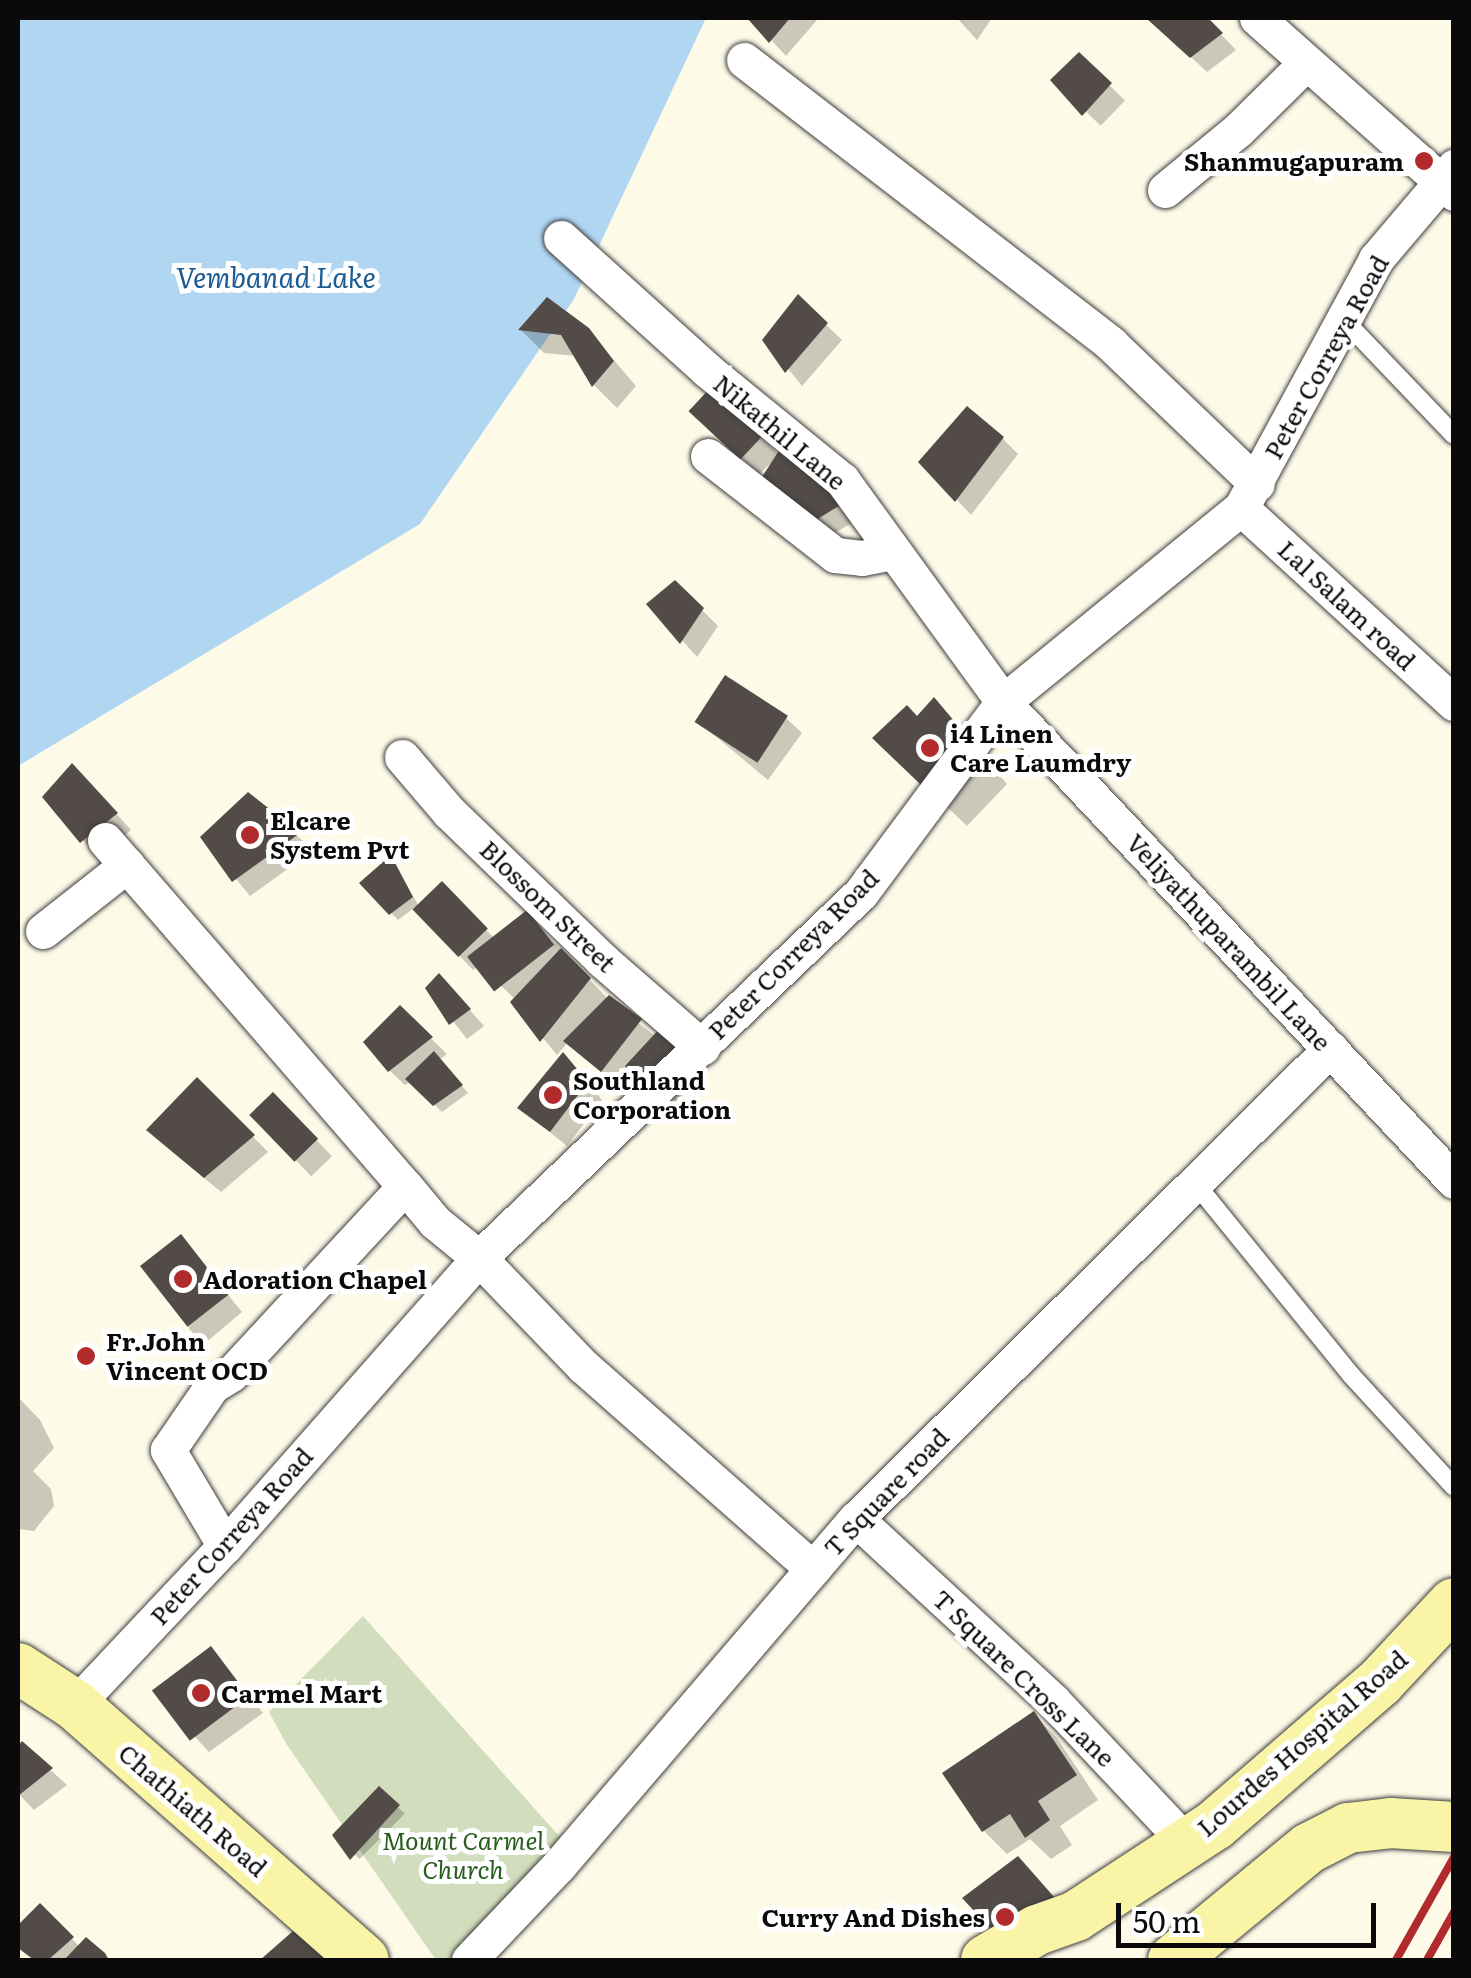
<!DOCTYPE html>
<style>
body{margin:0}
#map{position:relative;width:1471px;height:1978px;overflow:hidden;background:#fefae8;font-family:Literata,serif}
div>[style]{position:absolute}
.cemetery>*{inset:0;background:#d1ddbc}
.water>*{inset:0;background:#b0d6f2}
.shadow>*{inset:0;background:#0003;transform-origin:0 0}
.building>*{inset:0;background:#524b47;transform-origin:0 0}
.roads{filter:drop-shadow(0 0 2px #3d3d3d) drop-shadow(0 0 2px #3d3d3d)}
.lane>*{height:18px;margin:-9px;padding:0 9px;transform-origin:9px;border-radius:9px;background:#fff}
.street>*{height:35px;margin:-17.5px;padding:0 17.5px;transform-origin:17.5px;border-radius:17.5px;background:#fff}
.secondary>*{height:50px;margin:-25px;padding:0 25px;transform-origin:25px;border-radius:25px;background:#faf5a6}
.rail>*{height:8px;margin:-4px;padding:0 4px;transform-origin:4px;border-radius:4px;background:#b12b2c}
.dots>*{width:28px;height:28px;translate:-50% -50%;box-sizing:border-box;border:5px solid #fff;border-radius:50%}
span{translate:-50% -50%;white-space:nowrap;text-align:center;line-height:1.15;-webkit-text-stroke:10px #fff;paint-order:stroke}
.poi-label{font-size:25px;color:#0a0a0a;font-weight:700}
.right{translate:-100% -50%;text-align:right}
.left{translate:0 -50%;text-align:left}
.street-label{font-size:25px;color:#0a0a0a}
.park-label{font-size:25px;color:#295c1f;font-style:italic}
.water-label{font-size:28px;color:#1c5a93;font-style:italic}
.frame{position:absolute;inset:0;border:20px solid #0a0a0a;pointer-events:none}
.scale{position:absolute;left:1116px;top:1903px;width:260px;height:45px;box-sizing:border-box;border:5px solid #0a0a0a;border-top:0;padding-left:12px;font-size:30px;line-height:35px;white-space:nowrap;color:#0a0a0a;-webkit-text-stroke:8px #fff;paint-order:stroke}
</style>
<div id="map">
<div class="cemetery">
<i style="clip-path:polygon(363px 1616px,576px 1855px,476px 1960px,436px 1960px,287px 1745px,269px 1712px)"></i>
</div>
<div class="water">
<i style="clip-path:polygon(18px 18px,706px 18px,574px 299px,420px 524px,18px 766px)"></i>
</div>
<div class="shadow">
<i style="clip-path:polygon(751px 18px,815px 18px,817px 20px,786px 56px)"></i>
<i style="clip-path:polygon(957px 18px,992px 18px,977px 40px)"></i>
<i style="clip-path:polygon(1149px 18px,1205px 18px,1236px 50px,1207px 72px)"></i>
<i style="left:1079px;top:56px;width:64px;height:35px;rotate:44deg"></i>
<i style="clip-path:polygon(798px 298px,842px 340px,802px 386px,765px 340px)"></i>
<i style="clip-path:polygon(521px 330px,588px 330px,636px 386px,617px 408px,594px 385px,577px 356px,544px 353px)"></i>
<i style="clip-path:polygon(712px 391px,779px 455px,860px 518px,833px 534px,781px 493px,778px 457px,759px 474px,708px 428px)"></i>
<i style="clip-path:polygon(1002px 438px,1018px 454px,971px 515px,922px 462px)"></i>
<i style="clip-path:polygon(675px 583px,718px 626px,697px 657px,650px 604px)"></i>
<i style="clip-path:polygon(934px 701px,1007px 784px,967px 826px,899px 761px,918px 719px)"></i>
<i style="clip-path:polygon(786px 718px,802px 733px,768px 780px,696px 720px)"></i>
<i style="clip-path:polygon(88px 782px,131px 830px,98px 857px,45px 797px)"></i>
<i style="clip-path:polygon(248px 795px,314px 850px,250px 896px,203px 838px)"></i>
<i style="clip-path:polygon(391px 859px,420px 908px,442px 884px,498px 942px,527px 914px,608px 999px,655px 1036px,692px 1053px,707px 1068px,665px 1113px,630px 1069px,617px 1086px,568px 1042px,557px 1055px,513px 1002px,516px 1000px,479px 965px,473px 970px,414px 908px,398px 920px,363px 883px)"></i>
<i style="clip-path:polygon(428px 989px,454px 992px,484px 1026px,467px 1039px)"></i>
<i style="clip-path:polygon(400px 1008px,447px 1054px,439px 1060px,468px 1093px,442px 1112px,411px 1081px,405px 1085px,389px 1070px)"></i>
<i style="clip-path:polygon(579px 1071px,602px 1100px,567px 1146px,520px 1108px)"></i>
<i style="clip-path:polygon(197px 1080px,268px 1152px,221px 1192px,164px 1145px)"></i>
<i style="left:273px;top:1095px;width:85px;height:29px;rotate:46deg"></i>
<i style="clip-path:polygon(181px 1237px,242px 1312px,204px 1344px,189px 1329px)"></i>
<i style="clip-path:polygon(18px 1397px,40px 1420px,54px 1448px,33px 1471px,51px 1489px,54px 1506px,34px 1531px,18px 1529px)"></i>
<i style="clip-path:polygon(211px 1649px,263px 1713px,209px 1752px,194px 1736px)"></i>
<i style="clip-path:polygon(1034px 1714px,1057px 1738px,1098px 1800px,1060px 1826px,1072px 1845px,1051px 1859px,1030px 1839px,1007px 1854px,984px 1831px,946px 1774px)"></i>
<i style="clip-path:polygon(22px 1744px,67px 1785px,34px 1810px,18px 1793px,18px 1751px)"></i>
<i style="left:380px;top:1789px;width:35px;height:64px;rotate:45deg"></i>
<i style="clip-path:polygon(40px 1906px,80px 1947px,86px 1940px,109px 1960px,35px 1960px,18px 1947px,18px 1929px)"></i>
</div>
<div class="building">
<i style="clip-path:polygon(747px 18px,790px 18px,769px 43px)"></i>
<i style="clip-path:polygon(1146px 18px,1208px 18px,1223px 33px,1190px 58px)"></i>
<i style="clip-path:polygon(1079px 52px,1112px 83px,1082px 116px,1050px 80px)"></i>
<i style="clip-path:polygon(798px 294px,828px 323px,785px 373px,762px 340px)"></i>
<i style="clip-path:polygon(547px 297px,589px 328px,614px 361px,592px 387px,561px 335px,518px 330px)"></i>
<i style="left:711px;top:387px;width:71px;height:33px;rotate:43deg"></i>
<i style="clip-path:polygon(967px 406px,1004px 437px,955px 502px,918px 462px)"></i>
<i style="clip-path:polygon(780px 449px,847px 501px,816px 520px,762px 477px)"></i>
<i style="clip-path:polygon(675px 580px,704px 608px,680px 644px,646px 604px)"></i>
<i style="left:725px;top:675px;width:75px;height:56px;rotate:33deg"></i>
<i style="clip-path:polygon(934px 697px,986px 759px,942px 805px,872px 738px,907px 705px,917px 716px)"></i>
<i style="clip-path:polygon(72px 763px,118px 813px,80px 843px,42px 797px)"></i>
<i style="clip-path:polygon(248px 792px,300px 833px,232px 882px,200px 837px)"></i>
<i style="clip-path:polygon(391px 855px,413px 897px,389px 915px,359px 883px)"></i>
<i style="left:442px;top:881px;width:66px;height:41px;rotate:46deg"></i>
<i style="left:527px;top:910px;width:44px;height:76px;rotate:52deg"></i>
<i style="clip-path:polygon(561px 948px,591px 978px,540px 1042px,510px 1002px)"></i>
<i style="clip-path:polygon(439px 973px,471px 1009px,449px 1025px,425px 988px)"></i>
<i style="clip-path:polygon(609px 995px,642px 1019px,601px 1072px,563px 1041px)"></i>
<i style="clip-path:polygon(400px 1005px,433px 1037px,388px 1072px,363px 1042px)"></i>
<i style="clip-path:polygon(661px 1027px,694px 1051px,648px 1099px,625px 1066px)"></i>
<i style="clip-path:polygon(434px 1051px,463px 1085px,433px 1106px,405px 1079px)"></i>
<i style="clip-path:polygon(563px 1052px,588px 1082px,550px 1132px,517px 1108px)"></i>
<i style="clip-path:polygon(197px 1077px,255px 1135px,204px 1178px,146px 1130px)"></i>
<i style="left:273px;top:1092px;width:65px;height:33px;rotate:46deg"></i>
<i style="left:181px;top:1234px;width:77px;height:52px;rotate:52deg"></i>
<i style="left:211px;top:1646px;width:63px;height:74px;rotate:53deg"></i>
<i style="clip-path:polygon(1034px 1711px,1077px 1775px,1038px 1801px,1050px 1820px,1025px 1838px,1010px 1814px,982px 1832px,942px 1773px)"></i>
<i style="clip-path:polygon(22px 1741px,53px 1768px,18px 1796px,18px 1746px)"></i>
<i style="clip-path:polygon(379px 1786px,400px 1805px,350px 1860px,332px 1835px)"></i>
<i style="clip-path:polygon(1018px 1856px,1062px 1906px,1002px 1941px,962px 1898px)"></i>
<i style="clip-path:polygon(40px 1903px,74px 1937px,48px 1960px,34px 1960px,18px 1948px,18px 1925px)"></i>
<i style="clip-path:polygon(309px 1917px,340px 1960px,260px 1960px)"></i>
<i style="clip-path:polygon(86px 1937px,105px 1953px,109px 1960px,64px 1960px)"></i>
</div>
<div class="roads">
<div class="lane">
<i style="left:1344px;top:320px;width:159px;rotate:46.3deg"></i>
<i style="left:1195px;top:1183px;width:247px;rotate:50.9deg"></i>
<i style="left:1351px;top:1375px;width:152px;rotate:47.4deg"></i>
</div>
<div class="street">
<i style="left:1257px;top:18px;width:264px;rotate:41.6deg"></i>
<i style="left:744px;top:60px;width:464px;rotate:37.7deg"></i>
<i style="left:1111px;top:344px;width:202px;rotate:43.8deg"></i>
<i style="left:1165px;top:190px;width:94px;rotate:-39.4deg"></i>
<i style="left:1238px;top:130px;width:93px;rotate:-44.6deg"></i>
<i style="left:561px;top:238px;width:197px;rotate:42.1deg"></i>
<i style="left:707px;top:370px;width:174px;rotate:39.2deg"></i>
<i style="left:842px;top:480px;width:274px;rotate:54deg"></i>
<i style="left:1003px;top:702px;width:658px;rotate:46.72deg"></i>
<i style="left:708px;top:456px;width:161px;rotate:37.9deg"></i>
<i style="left:835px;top:555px;width:27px;rotate:6deg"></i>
<i style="left:862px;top:558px;width:32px;rotate:-11deg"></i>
<i style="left:1241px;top:508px;width:289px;rotate:42.5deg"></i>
<i style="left:402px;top:757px;width:72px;rotate:49.5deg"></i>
<i style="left:449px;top:812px;width:213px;rotate:44deg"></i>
<i style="left:602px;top:960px;width:133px;rotate:41deg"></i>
<i style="left:105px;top:840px;width:458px;rotate:49.1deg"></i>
<i style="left:43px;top:931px;width:107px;rotate:-38.2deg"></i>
<i style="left:856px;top:1519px;width:268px;rotate:42.7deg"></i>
<i style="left:1053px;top:1701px;width:194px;rotate:46.7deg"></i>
<i style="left:225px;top:1546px;width:112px;rotate:-120.7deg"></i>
<i style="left:168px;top:1450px;width:78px;rotate:-55.5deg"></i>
<i style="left:212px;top:1386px;width:22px;rotate:-32deg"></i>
<i style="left:231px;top:1374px;width:256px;rotate:-47.2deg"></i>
<i style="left:405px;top:1186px;width:47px;rotate:50.2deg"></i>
<i style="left:435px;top:1222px;width:57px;rotate:39.3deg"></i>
<i style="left:479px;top:1258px;width:151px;rotate:46.1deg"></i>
<i style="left:584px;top:1367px;width:305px;rotate:41.4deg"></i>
<i style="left:75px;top:1705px;width:219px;rotate:-46.7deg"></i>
<i style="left:225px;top:1546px;width:384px;rotate:-48.6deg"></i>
<i style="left:479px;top:1258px;width:528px;rotate:-43.7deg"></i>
<i style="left:861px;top:893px;width:238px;rotate:-53.4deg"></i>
<i style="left:1003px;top:702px;width:307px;rotate:-39.2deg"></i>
<i style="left:1241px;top:508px;width:283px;rotate:-61.5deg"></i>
<i style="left:1376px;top:259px;width:121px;rotate:-49.7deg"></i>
<i style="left:469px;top:1960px;width:131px;rotate:-46.5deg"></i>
<i style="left:559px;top:1865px;width:456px;rotate:-49.4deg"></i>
<i style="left:856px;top:1519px;width:668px;rotate:-44.76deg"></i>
</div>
<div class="secondary">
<i style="left:18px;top:1668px;width:68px;rotate:33deg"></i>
<i style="left:75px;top:1705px;width:385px;rotate:41.4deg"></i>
<i style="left:986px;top:1960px;width:59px;rotate:-30.5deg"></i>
<i style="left:1037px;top:1930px;width:41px;rotate:-19.7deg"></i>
<i style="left:1076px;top:1916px;width:166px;rotate:-33.2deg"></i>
<i style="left:1215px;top:1825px;width:218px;rotate:-40.9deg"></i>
<i style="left:1380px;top:1682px;width:108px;rotate:-46.9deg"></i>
<i style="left:1173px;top:1960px;width:176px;rotate:-39.5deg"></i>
<i style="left:1309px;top:1848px;width:44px;rotate:-27.1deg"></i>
<i style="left:1348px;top:1828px;width:43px;rotate:-6.6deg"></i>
<i style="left:1391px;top:1823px;width:63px;rotate:3.6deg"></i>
</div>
</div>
<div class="rail">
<i style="left:1396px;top:1960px;width:118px;rotate:-60.6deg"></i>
<i style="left:1427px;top:1960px;width:55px;rotate:-60.6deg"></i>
</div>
<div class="dots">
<i style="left:1424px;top:161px;background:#b12b2c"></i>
<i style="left:930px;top:748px;background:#b12b2c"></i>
<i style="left:250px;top:835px;background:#b12b2c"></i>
<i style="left:553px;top:1095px;background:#b12b2c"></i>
<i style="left:183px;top:1279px;background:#b12b2c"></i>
<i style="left:86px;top:1356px;background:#b12b2c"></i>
<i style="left:201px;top:1693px;background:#b12b2c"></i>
<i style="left:1005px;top:1917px;background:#b12b2c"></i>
</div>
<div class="poi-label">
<span class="right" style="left:1404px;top:161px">Shanmugapuram</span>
<span class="left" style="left:950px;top:748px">i4 Linen<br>Care Laumdry</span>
<span class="left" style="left:270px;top:835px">Elcare<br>System Pvt</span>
<span class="left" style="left:573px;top:1095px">Southland<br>Corporation</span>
<span class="left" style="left:203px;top:1279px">Adoration Chapel</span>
<span class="left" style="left:106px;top:1356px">Fr.John<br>Vincent OCD</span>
<span class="left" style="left:221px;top:1693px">Carmel Mart</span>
<span class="right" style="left:985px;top:1917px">Curry And Dishes</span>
</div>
<div class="street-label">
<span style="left:1326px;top:357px;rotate:-61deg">Peter Correya Road</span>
<span style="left:780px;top:432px;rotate:40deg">Nikathil Lane</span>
<span style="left:1347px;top:605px;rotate:43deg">Lal Salam road</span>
<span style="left:548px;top:906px;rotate:44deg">Blossom Street</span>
<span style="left:1229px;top:942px;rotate:47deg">Veliyathuparambil Lane</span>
<span style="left:793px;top:954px;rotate:-45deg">Peter Correya Road</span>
<span style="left:886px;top:1492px;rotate:-46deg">T Square road</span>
<span style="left:231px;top:1536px;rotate:-48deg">Peter Correya Road</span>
<span style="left:1024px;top:1678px;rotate:44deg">T Square Cross Lane</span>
<span style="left:1302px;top:1743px;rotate:-41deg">Lourdes Hospital Road</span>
<span style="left:193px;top:1810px;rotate:41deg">Chathiath Road</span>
</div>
<div class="park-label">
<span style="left:463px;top:1855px">Mount Carmel<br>Church</span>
</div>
<div class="water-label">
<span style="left:276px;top:276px">Vembanad Lake</span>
</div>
<div class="frame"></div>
<div class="scale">50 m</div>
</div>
